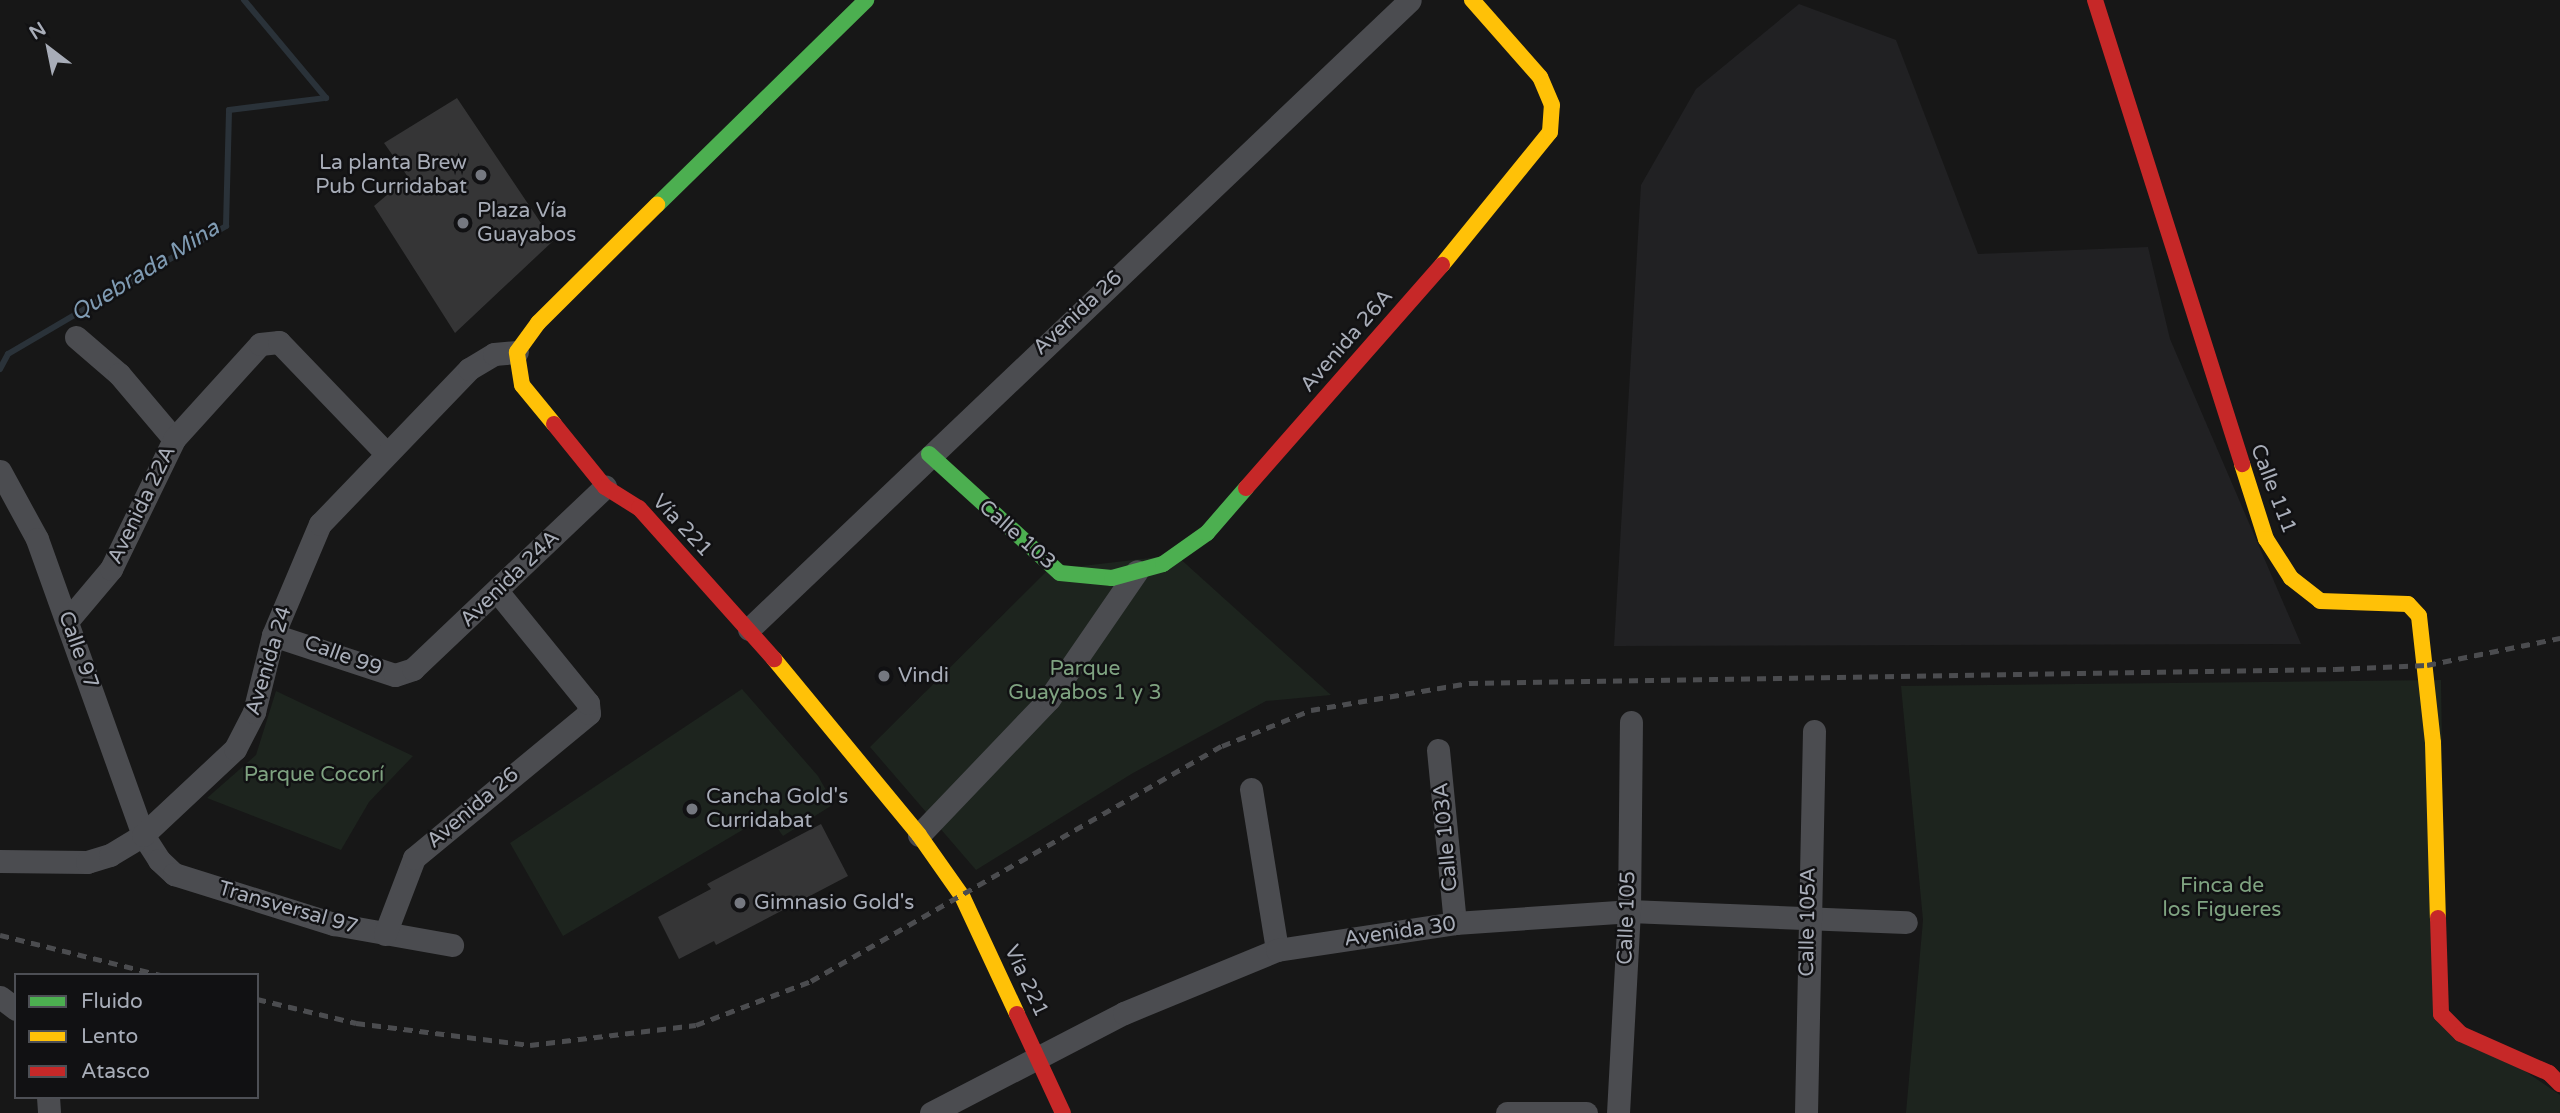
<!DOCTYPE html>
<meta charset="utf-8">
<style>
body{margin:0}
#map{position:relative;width:2560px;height:1113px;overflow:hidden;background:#171717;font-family:"Varela Round",sans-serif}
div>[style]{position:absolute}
.built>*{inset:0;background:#212123}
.green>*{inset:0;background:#1d241e}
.stream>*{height:6px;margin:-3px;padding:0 3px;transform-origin:3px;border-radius:3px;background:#2a3239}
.building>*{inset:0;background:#353536}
.street>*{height:23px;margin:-11.5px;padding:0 11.5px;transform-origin:11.5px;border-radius:11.5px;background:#4b4c50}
.fast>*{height:16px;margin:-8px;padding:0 8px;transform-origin:8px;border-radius:8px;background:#4caf50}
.slow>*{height:16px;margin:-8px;padding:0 8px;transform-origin:8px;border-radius:8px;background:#ffc107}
.jam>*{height:16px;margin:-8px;padding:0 8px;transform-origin:8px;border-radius:8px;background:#c62828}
.rail>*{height:5px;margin-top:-2.5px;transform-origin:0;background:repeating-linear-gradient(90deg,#4b4c4f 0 9px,transparent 0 16px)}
.dots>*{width:19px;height:19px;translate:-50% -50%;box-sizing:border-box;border:4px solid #111113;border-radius:50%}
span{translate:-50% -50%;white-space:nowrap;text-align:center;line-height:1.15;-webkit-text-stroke:5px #111113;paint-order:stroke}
.poi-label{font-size:21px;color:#a8adb8}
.right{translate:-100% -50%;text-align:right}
.left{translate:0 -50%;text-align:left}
.street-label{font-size:21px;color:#a8adb8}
.park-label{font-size:21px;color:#7fa381}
.water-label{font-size:23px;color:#7f9bb3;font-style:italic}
.legend{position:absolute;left:14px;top:973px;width:245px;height:126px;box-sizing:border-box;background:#111113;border:2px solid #4d4f55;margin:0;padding:9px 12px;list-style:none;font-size:21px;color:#a8adb8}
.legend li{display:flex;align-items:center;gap:14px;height:35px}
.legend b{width:35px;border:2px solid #4d4f55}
.north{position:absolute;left:14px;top:14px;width:70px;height:70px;-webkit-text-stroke:5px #111113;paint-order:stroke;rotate:328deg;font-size:19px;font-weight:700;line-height:28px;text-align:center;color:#a8adb8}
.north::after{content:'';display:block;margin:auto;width:24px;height:32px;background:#a8adb8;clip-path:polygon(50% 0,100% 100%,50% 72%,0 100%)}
</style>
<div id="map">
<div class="built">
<i style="clip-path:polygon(1799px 4px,1896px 40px,1978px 254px,2148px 247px,2170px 339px,2301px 644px,1614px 646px,1641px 185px,1696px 89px)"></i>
</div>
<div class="green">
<i style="clip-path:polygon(1176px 555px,1331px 695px,1266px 701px,1133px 773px,976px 870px,870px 747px,1048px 570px)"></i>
<i style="clip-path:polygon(2441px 680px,2446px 1017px,2560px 1095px,2560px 1113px,1906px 1113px,1923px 920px,1901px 686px)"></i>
<i style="clip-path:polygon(742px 689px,818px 776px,834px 804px,783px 836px,768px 815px,563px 936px,510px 843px)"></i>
<i style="clip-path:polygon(276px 691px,413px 756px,369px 802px,341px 850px,207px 798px,256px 755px)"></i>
</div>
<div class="stream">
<i style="left:0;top:369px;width:17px;rotate:-62deg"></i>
<i style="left:8px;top:354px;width:253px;rotate:-30.4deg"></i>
<i style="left:226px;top:226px;width:116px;rotate:-88.5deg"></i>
<i style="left:229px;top:110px;width:98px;rotate:-7.1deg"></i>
<i style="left:326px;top:98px;width:128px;rotate:-129.9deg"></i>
</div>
<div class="building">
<i style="clip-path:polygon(457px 98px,553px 241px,455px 333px,374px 206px,408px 177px,384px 143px)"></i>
<i style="clip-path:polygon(821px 824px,848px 876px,716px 945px,714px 941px,679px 959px,658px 917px,711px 889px,707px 884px)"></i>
</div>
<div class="street">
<i style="left:76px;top:337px;width:57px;rotate:40.7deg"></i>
<i style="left:119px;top:374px;width:85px;rotate:49.8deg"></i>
<i style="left:0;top:471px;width:77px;rotate:61.4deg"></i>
<i style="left:37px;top:539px;width:314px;rotate:70.3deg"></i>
<i style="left:143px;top:835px;width:30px;rotate:57deg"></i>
<i style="left:159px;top:860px;width:21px;rotate:43deg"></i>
<i style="left:174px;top:874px;width:168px;rotate:17.4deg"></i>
<i style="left:334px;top:924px;width:120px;rotate:10.1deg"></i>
<i style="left:68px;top:620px;width:67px;rotate:-49.9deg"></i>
<i style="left:111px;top:569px;width:144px;rotate:-64.1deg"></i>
<i style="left:174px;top:439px;width:128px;rotate:-47.8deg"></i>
<i style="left:260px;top:344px;width:19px;rotate:-6deg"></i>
<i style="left:279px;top:342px;width:153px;rotate:46.1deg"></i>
<i style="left:749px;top:629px;width:912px;rotate:-43.58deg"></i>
<i style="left:273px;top:635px;width:128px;rotate:18.2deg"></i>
<i style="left:395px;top:675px;width:19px;rotate:-18deg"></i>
<i style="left:413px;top:669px;width:265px;rotate:-43.5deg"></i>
<i style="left:1438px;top:750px;width:174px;rotate:84.4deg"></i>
<i style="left:1251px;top:789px;width:163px;rotate:80.8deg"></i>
<i style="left:919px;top:835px;width:188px;rotate:-46.3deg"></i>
<i style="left:1049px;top:699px;width:155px;rotate:-55.5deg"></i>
<i style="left:0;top:861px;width:87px;rotate:0.7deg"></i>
<i style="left:87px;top:862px;width:24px;rotate:-17deg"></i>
<i style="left:110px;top:855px;width:39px;rotate:-31deg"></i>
<i style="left:143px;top:835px;width:126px;rotate:-43.1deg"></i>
<i style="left:235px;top:749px;width:42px;rotate:-62.8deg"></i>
<i style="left:254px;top:712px;width:79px;rotate:-76.1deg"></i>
<i style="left:273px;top:635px;width:121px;rotate:-67.1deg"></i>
<i style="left:320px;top:524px;width:215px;rotate:-46.1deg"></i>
<i style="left:469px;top:369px;width:29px;rotate:-31deg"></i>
<i style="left:494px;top:354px;width:23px;rotate:-5deg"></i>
<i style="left:385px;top:934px;width:81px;rotate:-69.1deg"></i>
<i style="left:414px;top:858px;width:227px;rotate:-39.6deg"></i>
<i style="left:589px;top:713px;width:10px;rotate:-96deg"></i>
<i style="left:588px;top:703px;width:144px;rotate:-129.1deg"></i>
<i style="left:0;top:997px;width:20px;rotate:37deg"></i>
<i style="left:48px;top:1097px;width:16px;rotate:86deg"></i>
<i style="left:931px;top:1113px;width:217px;rotate:-27.4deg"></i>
<i style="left:1124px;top:1013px;width:165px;rotate:-22.4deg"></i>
<i style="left:1277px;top:950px;width:180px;rotate:-8.6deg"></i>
<i style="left:1455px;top:923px;width:174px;rotate:-3.9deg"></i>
<i style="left:1629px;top:911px;width:277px;rotate:2.3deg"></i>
<i style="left:1507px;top:1113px;width:79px"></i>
<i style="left:1618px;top:1113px;width:202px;rotate:-86.9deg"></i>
<i style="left:1629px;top:911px;width:189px;rotate:-89.4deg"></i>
<i style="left:1806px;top:1113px;width:382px;rotate:-88.8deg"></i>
</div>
<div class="fast">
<i style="left:657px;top:205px;width:293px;rotate:-44.4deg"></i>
<i style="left:929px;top:454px;width:177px;rotate:42.3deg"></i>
<i style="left:1060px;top:573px;width:52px;rotate:5.5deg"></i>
<i style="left:1112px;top:578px;width:53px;rotate:-15.4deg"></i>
<i style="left:1163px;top:564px;width:54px;rotate:-35.2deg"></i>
<i style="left:1207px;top:533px;width:60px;rotate:-49.1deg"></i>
</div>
<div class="slow">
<i style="left:1442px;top:265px;width:171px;rotate:-50.9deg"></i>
<i style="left:1550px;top:132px;width:27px;rotate:-86deg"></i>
<i style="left:1552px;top:105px;width:30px;rotate:-113deg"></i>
<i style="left:1540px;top:77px;width:103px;rotate:-131.4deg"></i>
<i style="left:554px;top:424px;width:50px;rotate:-129.4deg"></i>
<i style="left:522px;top:385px;width:33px;rotate:-99deg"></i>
<i style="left:517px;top:352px;width:36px;rotate:-54deg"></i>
<i style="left:538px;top:323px;width:168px;rotate:-44.8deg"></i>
<i style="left:2242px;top:464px;width:79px;rotate:72.3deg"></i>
<i style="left:2266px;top:539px;width:46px;rotate:57.3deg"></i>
<i style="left:2291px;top:578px;width:37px;rotate:38deg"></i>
<i style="left:2320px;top:601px;width:88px;rotate:2deg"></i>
<i style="left:2408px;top:604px;width:16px;rotate:47deg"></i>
<i style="left:2419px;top:616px;width:128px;rotate:83.7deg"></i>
<i style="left:2433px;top:743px;width:175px;rotate:88.4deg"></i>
<i style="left:774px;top:659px;width:228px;rotate:50.5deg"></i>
<i style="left:919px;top:835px;width:75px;rotate:54.8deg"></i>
<i style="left:962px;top:896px;width:130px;rotate:65deg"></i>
</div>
<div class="jam">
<i style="left:2095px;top:0;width:487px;rotate:72.4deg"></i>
<i style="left:554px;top:424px;width:81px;rotate:51deg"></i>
<i style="left:605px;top:487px;width:40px;rotate:32deg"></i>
<i style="left:639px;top:508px;width:203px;rotate:48.2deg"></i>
<i style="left:1246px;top:488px;width:297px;rotate:-48.7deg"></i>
<i style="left:2438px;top:918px;width:96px;rotate:88.2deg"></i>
<i style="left:2441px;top:1014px;width:28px;rotate:45deg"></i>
<i style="left:2461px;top:1034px;width:96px;rotate:23.9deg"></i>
<i style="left:2549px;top:1073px;width:16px;rotate:45deg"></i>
<i style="left:1017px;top:1014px;width:109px;rotate:65.1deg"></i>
</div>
<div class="rail">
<i style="left:0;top:935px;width:166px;rotate:14deg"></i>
<i style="left:257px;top:999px;width:102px;rotate:13.6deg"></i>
<i style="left:356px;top:1023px;width:175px;rotate:7.2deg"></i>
<i style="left:530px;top:1045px;width:167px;rotate:-6.9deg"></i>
<i style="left:696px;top:1025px;width:123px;rotate:-20.9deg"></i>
<i style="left:811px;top:981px;width:473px;rotate:-29.8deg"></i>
<i style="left:1222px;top:746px;width:96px;rotate:-22deg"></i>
<i style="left:1311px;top:710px;width:160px;rotate:-9.7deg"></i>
<i style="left:1469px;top:683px;width:866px;rotate:-0.93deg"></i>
<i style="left:2335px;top:669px;width:92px;rotate:-2.5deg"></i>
<i style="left:2427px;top:665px;width:136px;rotate:-11.5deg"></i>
</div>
<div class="dots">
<i style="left:481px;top:175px;background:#757880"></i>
<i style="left:463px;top:223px;background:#757880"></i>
<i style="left:884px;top:676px;background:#757880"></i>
<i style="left:692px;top:809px;background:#757880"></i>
<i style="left:740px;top:903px;background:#757880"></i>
</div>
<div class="poi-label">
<span class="right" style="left:467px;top:175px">La planta Brew<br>Pub Curridabat</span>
<span class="left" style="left:477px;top:223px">Plaza Vía<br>Guayabos</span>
<span class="left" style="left:898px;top:676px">Vindi</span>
<span class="left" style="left:706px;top:809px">Cancha Gold's<br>Curridabat</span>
<span class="left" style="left:754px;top:903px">Gimnasio Gold's</span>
</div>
<div class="street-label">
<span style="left:1078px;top:313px;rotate:-43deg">Avenida 26</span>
<span style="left:1347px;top:341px;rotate:-49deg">Avenida 26A</span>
<span style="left:2273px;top:489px;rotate:69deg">Calle 111</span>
<span style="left:142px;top:505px;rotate:-64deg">Avenida 22A</span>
<span style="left:682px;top:526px;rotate:47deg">Vía 221</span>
<span style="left:1017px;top:535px;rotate:41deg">Calle 103</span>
<span style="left:510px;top:579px;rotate:-44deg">Avenida 24A</span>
<span style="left:78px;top:650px;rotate:70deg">Calle 97</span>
<span style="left:343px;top:656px;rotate:20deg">Calle 99</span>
<span style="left:269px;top:661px;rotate:-73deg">Avenida 24</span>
<span style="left:473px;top:808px;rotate:-40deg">Avenida 26</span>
<span style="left:1446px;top:837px;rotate:-95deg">Calle 103A</span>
<span style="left:288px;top:908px;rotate:16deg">Transversal 97</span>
<span style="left:1627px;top:918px;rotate:-88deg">Calle 105</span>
<span style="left:1808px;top:922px;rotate:-89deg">Calle 105A</span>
<span style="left:1400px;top:932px;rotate:-8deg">Avenida 30</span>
<span style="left:1026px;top:981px;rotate:65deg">Vía 221</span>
</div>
<div class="park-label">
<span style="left:1085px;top:681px">Parque<br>Guayabos 1 y 3</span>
<span style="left:314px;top:775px">Parque Cocorí</span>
<span style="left:2222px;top:898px">Finca de<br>los Figueres</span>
</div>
<div class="water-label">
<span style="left:145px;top:271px;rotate:-32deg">Quebrada Mina</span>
</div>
<ul class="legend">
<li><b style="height:9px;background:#4caf50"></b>Fluido</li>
<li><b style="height:9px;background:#ffc107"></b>Lento</li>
<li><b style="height:9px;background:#c62828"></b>Atasco</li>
</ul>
<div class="north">N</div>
</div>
